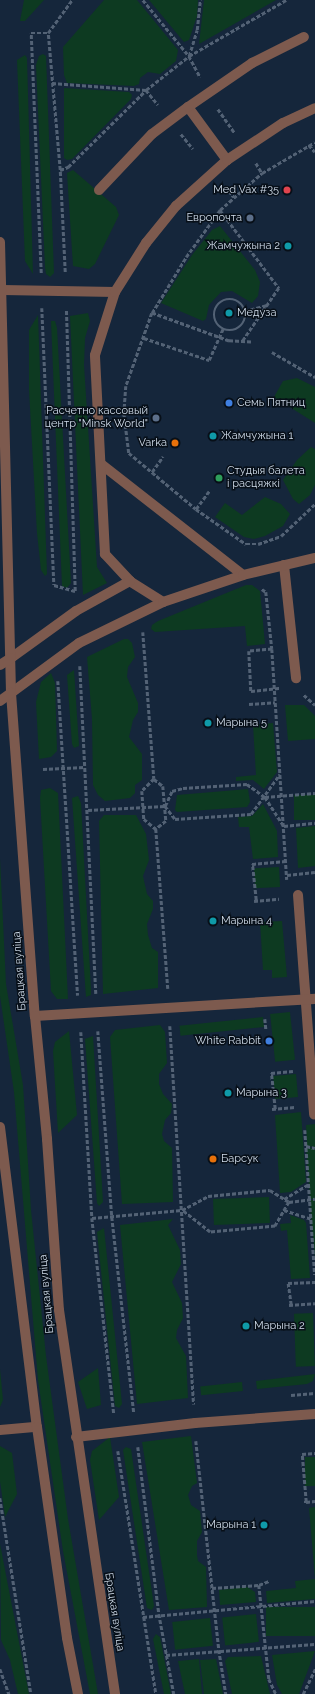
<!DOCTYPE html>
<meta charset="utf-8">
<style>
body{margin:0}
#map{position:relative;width:315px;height:1694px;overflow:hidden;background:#15263b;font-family:Raleway,sans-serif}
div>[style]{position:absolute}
.green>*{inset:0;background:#0d3a21;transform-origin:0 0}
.path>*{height:2.5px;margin-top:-1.25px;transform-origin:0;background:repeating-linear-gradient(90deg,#536275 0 4px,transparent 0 6px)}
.path>.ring{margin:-1.25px;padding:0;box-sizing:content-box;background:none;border:2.5px solid #536275;border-radius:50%}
.service>*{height:10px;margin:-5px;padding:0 5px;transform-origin:5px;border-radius:5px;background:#7d5a4e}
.tertiary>*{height:10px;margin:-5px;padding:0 5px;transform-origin:5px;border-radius:5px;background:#7d5a4e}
.dots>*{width:11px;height:11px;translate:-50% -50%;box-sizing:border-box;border:2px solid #070f18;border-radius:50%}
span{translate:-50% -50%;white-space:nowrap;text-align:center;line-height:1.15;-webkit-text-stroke:3px #070f18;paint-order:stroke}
.poi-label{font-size:11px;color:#d0dcea}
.right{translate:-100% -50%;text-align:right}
.left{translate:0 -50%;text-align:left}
.street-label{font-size:11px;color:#d0dcea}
</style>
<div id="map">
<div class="green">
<i style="clip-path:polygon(24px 0,44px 0,25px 21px,20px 21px)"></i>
<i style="clip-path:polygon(104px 0,137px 0,178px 50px,176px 61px,160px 74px,148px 72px,140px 78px,139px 84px,134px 86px,67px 83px,64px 75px,63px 47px)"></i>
<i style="clip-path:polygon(149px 0,198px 0,197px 16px,189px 40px,184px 42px)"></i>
<i style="clip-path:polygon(204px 0,276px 0,199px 44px)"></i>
<i style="clip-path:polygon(43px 54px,46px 56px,54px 273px,50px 277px,46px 274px,45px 267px,36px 65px,39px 56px)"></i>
<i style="clip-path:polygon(25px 55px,27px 58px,33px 274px,25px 261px,17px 60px)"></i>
<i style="clip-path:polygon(64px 88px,129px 92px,132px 95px,131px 99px,72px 159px,67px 160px,64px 158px)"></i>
<i style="clip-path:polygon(73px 170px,116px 207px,119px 215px,95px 264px,89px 269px,73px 266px,67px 173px)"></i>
<i style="clip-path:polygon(220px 226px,255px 270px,260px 282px,258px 296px,252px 303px,232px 291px,221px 292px,209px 305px,206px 319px,203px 321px,161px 303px,192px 255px,212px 230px)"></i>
<i style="clip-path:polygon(88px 313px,90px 321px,85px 338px,84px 365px,97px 567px,107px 583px,83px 595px,70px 316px)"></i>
<i style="clip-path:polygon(38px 315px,47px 574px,45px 576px,41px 570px,37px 533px,29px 390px,29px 330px)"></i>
<i style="clip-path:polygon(51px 321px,55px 321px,57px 328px,71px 583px,67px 588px,62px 586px)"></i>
<i style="clip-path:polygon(297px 378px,315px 387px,315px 423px,274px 397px,283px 381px)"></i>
<i style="clip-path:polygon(311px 447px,315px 449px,315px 485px,310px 495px,299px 504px,293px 499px,283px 480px,297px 460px)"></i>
<i style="clip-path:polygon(265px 497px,281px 504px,290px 514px,283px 526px,265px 536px,254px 539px,244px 537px,215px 517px,225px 503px,242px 515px)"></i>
<i style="clip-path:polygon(246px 585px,252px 585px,260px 591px,265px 644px,247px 646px,245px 626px,155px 632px,151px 629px,152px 625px,158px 621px)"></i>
<i style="clip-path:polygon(124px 639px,128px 639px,132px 643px,135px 657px,128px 667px,127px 677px,138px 703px,138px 712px,133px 720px,129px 737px,142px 754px,142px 780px,135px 785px,135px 793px,130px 798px,105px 801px,98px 795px,93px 785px,92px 719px,87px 657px)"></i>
<i style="clip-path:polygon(74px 670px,79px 746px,74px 748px,72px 744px,67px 675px)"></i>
<i style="clip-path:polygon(51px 673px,55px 683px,57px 751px,51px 757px,39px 759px,36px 702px,41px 682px)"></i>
<i style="clip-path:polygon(285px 705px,304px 705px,315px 716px,315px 739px,288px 741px)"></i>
<i style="clip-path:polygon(273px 723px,277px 772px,264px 789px,253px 780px,236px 781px,236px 777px,256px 775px,253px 725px)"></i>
<i style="clip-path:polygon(50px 788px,58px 793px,68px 999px,57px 999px,51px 991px,40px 798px,41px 790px)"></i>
<i style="clip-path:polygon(248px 789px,250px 802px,247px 807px,177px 812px,175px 810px,177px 795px)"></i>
<i style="left:315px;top:795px;width:25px;height:21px;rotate:90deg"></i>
<i style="clip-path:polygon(78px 796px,81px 803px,91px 990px,91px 995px,86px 997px,72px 798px)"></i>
<i style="clip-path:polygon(263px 804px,277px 831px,278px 857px,253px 859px,249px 827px,239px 827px,238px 817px,252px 816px)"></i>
<i style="clip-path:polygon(104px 815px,136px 815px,146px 834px,149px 860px,143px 876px,147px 894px,153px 901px,153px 909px,147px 924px,148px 935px,152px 948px,158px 952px,158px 988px,103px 994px,99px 821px)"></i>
<i style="clip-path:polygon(315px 826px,315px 866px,298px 868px,296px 828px)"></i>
<i style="clip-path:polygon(0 858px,6px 984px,23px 1085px,31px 1210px,46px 1356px,68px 1519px,98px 1694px,90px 1694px,63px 1551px,38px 1380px,14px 1092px,0 996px)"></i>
<i style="left:279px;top:867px;width:20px;height:25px;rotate:87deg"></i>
<i style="clip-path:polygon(282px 921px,287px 977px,272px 978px,272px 970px,263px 970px,260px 922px)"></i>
<i style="left:290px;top:1012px;width:48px;height:20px;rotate:84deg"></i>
<i style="left:263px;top:1017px;width:10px;height:84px;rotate:84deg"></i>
<i style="clip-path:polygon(160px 1025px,165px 1032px,167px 1063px,159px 1074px,159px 1084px,163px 1094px,172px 1104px,171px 1113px,165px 1120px,162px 1134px,164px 1141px,172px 1148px,173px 1202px,122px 1204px,110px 1037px,115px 1030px)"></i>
<i style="clip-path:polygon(69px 1031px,77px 1115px,58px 1133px,53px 1051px,55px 1042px)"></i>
<i style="clip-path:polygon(93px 1036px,103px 1202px,99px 1206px,97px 1203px,85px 1039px)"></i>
<i style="left:296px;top:1074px;width:23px;height:23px;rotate:85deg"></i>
<i style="clip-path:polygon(301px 1112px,306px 1182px,291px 1192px,280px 1193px,275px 1115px)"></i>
<i style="clip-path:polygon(315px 1124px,315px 1147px,307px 1146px,306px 1125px)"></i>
<i style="clip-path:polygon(306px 1147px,315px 1149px,315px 1199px,310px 1199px)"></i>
<i style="left:269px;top:1197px;width:26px;height:56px;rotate:88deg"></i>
<i style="clip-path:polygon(310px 1200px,315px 1200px,315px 1259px,311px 1217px)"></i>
<i style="clip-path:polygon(290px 1215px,304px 1220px,306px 1223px,310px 1278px,291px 1279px,287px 1230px,281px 1231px,280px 1224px,291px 1223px)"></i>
<i style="clip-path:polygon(173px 1219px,168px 1225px,180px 1250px,181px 1264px,172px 1282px,182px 1303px,183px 1318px,177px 1330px,176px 1338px,186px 1356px,188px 1398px,137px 1404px,120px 1225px)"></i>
<i style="clip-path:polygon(104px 1228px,122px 1404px,119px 1408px,115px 1406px,97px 1232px)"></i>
<i style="left:313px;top:1313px;width:53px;height:19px;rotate:88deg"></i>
<i style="clip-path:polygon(98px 1368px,101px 1405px,87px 1409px,78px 1382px)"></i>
<i style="clip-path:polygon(0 1369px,3px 1400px,0 1407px)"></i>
<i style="clip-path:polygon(315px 1374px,313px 1381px,307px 1384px,257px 1389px,256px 1381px)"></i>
<i style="left:242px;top:1382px;width:9px;height:42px;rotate:84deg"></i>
<i style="clip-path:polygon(191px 1436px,197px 1483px,192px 1486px,188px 1495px,191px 1505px,200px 1511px,202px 1532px,197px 1541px,197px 1555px,198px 1561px,206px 1567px,207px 1607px,169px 1610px,142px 1442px)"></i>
<i style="clip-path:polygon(110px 1437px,119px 1497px,99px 1520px,90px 1460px,92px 1451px)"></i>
<i style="clip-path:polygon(0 1446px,12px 1453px,17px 1494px,5px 1517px,0 1481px)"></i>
<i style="clip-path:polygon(126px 1447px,131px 1449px,154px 1606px,152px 1610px,147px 1608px,123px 1450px)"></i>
<i style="left:315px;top:1457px;width:29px;height:10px;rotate:90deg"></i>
<i style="clip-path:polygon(315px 1507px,315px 1599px,267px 1603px,266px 1591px,296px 1588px,295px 1581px,315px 1579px,309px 1508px)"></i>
<i style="clip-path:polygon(0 1544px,29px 1694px,18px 1694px,10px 1660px,1px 1640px)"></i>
<i style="clip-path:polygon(247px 1587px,255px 1592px,256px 1602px,220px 1605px,219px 1590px)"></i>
<i style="left:315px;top:1607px;width:29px;height:49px;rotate:90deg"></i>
<i style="left:256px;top:1614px;width:28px;height:34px;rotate:84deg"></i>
<i style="left:210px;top:1618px;width:28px;height:38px;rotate:84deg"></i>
<i style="clip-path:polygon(156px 1634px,160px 1637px,171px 1694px,164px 1694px,153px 1639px)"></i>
<i style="clip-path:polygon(315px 1651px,299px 1694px,282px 1694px,277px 1685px,272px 1655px)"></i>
<i style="clip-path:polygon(261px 1656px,270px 1694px,232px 1694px,225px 1661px,228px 1657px)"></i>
<i style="clip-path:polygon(199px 1659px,202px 1694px,185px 1694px,178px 1661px)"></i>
<i style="clip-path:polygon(216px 1659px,223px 1694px,204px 1694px,200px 1660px)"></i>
</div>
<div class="path">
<i style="left:143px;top:0;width:72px;rotate:50.6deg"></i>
<i style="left:189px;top:56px;width:24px;rotate:62deg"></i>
<i style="left:189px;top:56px;width:27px;rotate:-73deg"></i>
<i style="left:197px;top:30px;width:30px;rotate:-84deg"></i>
<i style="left:52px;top:83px;width:94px;rotate:4.3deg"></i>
<i style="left:146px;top:90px;width:19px;rotate:51deg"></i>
<i style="left:218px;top:109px;width:29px;rotate:55deg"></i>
<i style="left:181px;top:134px;width:19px;rotate:51deg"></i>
<i style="left:309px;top:145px;width:9px;rotate:49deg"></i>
<i style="left:256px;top:163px;width:12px;rotate:59deg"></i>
<i style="left:60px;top:170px;width:9px;rotate:-21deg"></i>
<i style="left:68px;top:167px;width:110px;rotate:-44.6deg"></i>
<i style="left:146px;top:90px;width:55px;rotate:-38.3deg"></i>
<i style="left:189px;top:56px;width:112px;rotate:-30deg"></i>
<i style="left:225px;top:186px;width:14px;rotate:51deg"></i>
<i style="left:220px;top:210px;width:98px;rotate:52.9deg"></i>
<i style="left:279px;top:288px;width:65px;rotate:124.4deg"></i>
<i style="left:65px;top:272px;width:102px;rotate:-92.8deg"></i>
<i style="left:60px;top:170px;width:138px;rotate:-95deg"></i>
<i style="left:48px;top:33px;width:41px;rotate:-54deg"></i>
<i style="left:41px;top:273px;width:240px;rotate:-92.4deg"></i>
<i style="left:31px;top:33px;width:17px"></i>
<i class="ring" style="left:214px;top:299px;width:29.5px;height:29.5px"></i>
<i style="left:42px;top:308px;width:277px;rotate:87.5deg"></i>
<i style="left:54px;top:585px;width:22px;rotate:16deg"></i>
<i style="left:75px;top:591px;width:281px;rotate:-91.8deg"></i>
<i style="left:245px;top:311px;width:23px;rotate:-15deg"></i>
<i style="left:152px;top:313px;width:66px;rotate:-58.7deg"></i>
<i style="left:186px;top:257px;width:58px;rotate:-54.1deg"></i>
<i style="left:220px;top:210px;width:56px;rotate:-41.4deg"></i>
<i style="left:262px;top:173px;width:61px;rotate:-30.3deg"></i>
<i style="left:144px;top:338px;width:69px;rotate:18.7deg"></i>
<i style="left:209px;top:360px;width:34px;rotate:-66deg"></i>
<i style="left:251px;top:342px;width:22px;rotate:-177deg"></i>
<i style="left:229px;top:341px;width:82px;rotate:-160deg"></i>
<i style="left:152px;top:313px;width:77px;rotate:109.6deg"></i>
<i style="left:126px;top:386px;width:27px;rotate:94deg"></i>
<i style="left:124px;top:413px;width:40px;rotate:82.9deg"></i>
<i style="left:129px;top:453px;width:87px;rotate:39.9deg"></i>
<i style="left:196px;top:509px;width:61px;rotate:35deg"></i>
<i style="left:246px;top:544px;width:12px"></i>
<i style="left:258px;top:544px;width:24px;rotate:-19deg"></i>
<i style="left:281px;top:536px;width:47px;rotate:-43.3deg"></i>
<i style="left:272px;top:352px;width:50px;rotate:30.2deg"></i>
<i style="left:152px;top:472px;width:19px;rotate:-55deg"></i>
<i style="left:196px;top:509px;width:22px;rotate:-54deg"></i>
<i style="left:262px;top:589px;width:5px;rotate:37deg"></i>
<i style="left:266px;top:592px;width:57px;rotate:84deg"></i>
<i style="left:272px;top:649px;width:231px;rotate:86.3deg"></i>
<i style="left:143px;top:632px;width:147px;rotate:85.7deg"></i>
<i style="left:154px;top:779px;width:17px;rotate:135deg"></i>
<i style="left:142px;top:791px;width:28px;rotate:86deg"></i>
<i style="left:144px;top:819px;width:16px;rotate:40deg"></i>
<i style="left:156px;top:829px;width:160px;rotate:85.7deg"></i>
<i style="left:272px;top:649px;width:23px;rotate:175deg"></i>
<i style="left:249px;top:651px;width:40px;rotate:87.1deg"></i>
<i style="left:251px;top:691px;width:30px;rotate:-6deg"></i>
<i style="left:80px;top:666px;width:328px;rotate:87.2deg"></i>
<i style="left:58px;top:681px;width:315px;rotate:86.4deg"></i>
<i style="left:304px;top:695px;width:15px;rotate:42deg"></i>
<i style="left:249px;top:704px;width:26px;rotate:-4deg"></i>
<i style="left:43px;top:769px;width:42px;rotate:-2.7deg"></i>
<i style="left:154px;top:779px;width:11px;rotate:38deg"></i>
<i style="left:163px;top:786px;width:35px;rotate:85deg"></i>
<i style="left:166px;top:821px;width:13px;rotate:141deg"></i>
<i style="left:265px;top:797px;width:35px;rotate:57deg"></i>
<i style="left:284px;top:826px;width:31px;rotate:-6deg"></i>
<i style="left:165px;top:806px;width:17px;rotate:-65deg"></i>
<i style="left:172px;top:791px;width:11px;rotate:-15deg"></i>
<i style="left:183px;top:788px;width:64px;rotate:-3.6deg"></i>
<i style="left:247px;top:784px;width:22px;rotate:36deg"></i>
<i style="left:265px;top:797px;width:50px;rotate:-4.6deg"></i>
<i style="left:88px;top:810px;width:77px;rotate:-3deg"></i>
<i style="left:165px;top:806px;width:16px;rotate:52deg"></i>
<i style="left:175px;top:819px;width:76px;rotate:-3.8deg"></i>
<i style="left:251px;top:814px;width:49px;rotate:-54.1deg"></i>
<i style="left:287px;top:875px;width:28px;rotate:-6deg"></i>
<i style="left:256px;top:900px;width:36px;rotate:-96deg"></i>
<i style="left:252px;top:864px;width:34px;rotate:-5deg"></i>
<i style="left:254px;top:901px;width:25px;rotate:-5deg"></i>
<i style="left:265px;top:1019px;width:10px;rotate:84deg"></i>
<i style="left:170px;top:1026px;width:379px;rotate:86.4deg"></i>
<i style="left:98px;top:1031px;width:187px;rotate:85.7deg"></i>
<i style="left:112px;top:1217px;width:196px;rotate:83.6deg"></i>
<i style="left:81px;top:1032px;width:186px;rotate:86.6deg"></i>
<i style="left:92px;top:1218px;width:197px;rotate:83.6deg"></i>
<i style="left:272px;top:1109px;width:23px;rotate:-5deg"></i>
<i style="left:275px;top:1109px;width:36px;rotate:-96deg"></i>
<i style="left:271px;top:1073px;width:22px;rotate:-5deg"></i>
<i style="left:305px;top:1130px;width:145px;rotate:86.1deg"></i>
<i style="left:306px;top:1146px;width:9px;rotate:13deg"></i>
<i style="left:284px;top:1199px;width:29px;rotate:-31deg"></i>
<i style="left:289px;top:1202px;width:28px;rotate:120deg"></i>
<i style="left:275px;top:1226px;width:65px;rotate:174.7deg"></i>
<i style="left:210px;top:1232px;width:36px;rotate:-142deg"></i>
<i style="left:182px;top:1210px;width:30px;rotate:-28deg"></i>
<i style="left:208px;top:1196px;width:62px;rotate:-5.5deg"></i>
<i style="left:270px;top:1190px;width:22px;rotate:32deg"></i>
<i style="left:289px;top:1202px;width:26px;rotate:-7deg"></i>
<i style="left:284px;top:1210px;width:28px;rotate:18deg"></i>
<i style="left:92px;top:1218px;width:90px;rotate:-5.1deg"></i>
<i style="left:289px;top:1305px;width:26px;rotate:-4deg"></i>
<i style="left:291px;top:1305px;width:22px;rotate:-98deg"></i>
<i style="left:288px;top:1283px;width:27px;rotate:-2deg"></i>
<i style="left:291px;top:1395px;width:24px;rotate:-5deg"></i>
<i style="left:196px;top:1441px;width:210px;rotate:83.7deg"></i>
<i style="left:219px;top:1650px;width:45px;rotate:81deg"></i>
<i style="left:138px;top:1447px;width:168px;rotate:82.8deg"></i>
<i style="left:159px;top:1614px;width:81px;rotate:79.4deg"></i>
<i style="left:118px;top:1451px;width:246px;rotate:81.1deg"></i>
<i style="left:0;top:1498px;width:198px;rotate:81deg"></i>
<i style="left:304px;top:1502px;width:2px"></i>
<i style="left:306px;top:1502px;width:48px;rotate:-94.8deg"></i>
<i style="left:302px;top:1454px;width:13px;rotate:-4deg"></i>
<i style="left:306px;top:1502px;width:9px;rotate:-6deg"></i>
<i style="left:259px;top:1585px;width:11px;rotate:-22deg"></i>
<i style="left:212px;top:1588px;width:47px;rotate:-3.7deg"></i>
<i style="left:259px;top:1585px;width:95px;rotate:83.9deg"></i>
<i style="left:269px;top:1679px;width:17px;rotate:65deg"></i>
<i style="left:143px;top:1617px;width:173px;rotate:-5.3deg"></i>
<i style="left:166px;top:1655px;width:149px;rotate:-4.2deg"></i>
<i style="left:0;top:1669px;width:27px;rotate:70deg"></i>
<i style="left:303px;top:1694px;width:28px;rotate:-64deg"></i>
</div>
<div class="service">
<i style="left:188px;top:107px;width:66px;rotate:53.7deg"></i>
<i style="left:99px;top:190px;width:77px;rotate:-46.6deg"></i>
<i style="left:152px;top:134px;width:45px;rotate:-36.9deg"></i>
<i style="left:188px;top:107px;width:78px;rotate:-34.5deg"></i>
<i style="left:252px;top:63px;width:58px;rotate:-26.6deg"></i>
<i style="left:3px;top:290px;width:112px;rotate:1deg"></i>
<i style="left:101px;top:464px;width:180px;rotate:38deg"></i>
<i style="left:284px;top:565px;width:114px;rotate:83.9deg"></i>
<i style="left:163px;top:602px;width:39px;rotate:-148deg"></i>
<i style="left:130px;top:581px;width:37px;rotate:-133deg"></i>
<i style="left:105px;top:554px;width:199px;rotate:-92.9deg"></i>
<i style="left:95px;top:355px;width:66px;rotate:-72.4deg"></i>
<i style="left:115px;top:292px;width:58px;rotate:-57.7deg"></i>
<i style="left:146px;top:243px;width:48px;rotate:-51deg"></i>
<i style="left:176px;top:206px;width:69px;rotate:-42deg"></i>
<i style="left:227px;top:160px;width:67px;rotate:-33.5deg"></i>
<i style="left:283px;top:123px;width:35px;rotate:-25deg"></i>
<i style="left:11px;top:658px;width:80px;rotate:-35.9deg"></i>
<i style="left:76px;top:611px;width:62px;rotate:-29.1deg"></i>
<i style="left:11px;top:693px;width:84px;rotate:-36.3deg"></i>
<i style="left:79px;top:643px;width:93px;rotate:-26deg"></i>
<i style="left:163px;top:602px;width:84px;rotate:-18.6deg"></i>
<i style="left:243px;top:575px;width:74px;rotate:-13.3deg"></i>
<i style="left:298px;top:895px;width:220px;rotate:85.8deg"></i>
<i style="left:35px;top:1016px;width:281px;rotate:-3.5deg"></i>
<i style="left:0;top:1430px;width:37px;rotate:-5deg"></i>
<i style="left:76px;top:1437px;width:120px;rotate:-6.7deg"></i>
<i style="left:195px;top:1423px;width:120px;rotate:-4.3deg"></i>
</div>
<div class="tertiary">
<i style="left:0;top:242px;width:451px;rotate:88.6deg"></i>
<i style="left:11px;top:693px;width:324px;rotate:85.8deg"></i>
<i style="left:35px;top:1016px;width:124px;rotate:84.4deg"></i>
<i style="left:47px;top:1139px;width:171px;rotate:86deg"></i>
<i style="left:59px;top:1310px;width:388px;rotate:81.7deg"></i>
<i style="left:0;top:665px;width:13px;rotate:-32deg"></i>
<i style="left:0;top:701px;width:14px;rotate:-36deg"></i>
<i style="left:0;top:1127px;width:302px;rotate:83deg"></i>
<i style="left:37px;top:1427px;width:213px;rotate:81.9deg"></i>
<i style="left:67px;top:1638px;width:57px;rotate:78.9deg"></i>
</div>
<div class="dots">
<i style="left:287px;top:190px;background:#e0444e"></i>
<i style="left:250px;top:218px;background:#5c6f8a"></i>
<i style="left:288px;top:246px;background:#0f9aa8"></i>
<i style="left:229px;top:313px;background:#0f9aa8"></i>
<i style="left:229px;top:403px;background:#3f7fe0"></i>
<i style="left:156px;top:418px;background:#5c6f8a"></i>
<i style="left:213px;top:436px;background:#0f9aa8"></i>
<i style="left:175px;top:443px;background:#e8710a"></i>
<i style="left:219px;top:478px;background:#2e9e5b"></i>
<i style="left:208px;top:723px;background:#0f9aa8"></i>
<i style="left:213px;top:921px;background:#0f9aa8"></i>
<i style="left:269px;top:1041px;background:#3f7fe0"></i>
<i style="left:228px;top:1093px;background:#0f9aa8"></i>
<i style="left:213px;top:1159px;background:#e8710a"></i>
<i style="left:246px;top:1326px;background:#0f9aa8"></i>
<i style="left:264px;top:1525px;background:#0f9aa8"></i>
</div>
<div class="poi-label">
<span class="right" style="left:279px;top:190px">Med Vax #35</span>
<span class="right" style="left:242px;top:218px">Европочта</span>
<span class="right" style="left:280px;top:246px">Жамчужына 2</span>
<span class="left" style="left:237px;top:313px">Медуза</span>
<span class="left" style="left:237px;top:403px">Семь Пятниц</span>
<span class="right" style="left:148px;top:418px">Расчетно кассовый<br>центр "Minsk World"</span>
<span class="left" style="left:221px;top:436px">Жамчужына 1</span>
<span class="right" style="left:167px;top:443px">Varka</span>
<span class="left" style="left:227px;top:478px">Студыя балета<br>і расцяжкі</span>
<span class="left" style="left:216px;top:723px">Марына 5</span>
<span class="left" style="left:221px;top:921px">Марына 4</span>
<span class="right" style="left:261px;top:1041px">White Rabbit</span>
<span class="left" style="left:236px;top:1093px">Марына 3</span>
<span class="left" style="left:221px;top:1159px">Барсук</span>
<span class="left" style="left:254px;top:1326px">Марына 2</span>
<span class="right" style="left:256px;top:1525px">Марына 1</span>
</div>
<div class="street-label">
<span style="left:20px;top:971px;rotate:-94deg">Брацкая вуліца</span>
<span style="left:47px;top:1294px;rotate:-95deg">Брацкая вуліца</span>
<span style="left:114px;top:1612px;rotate:81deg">Брацкая вуліца</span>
</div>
</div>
